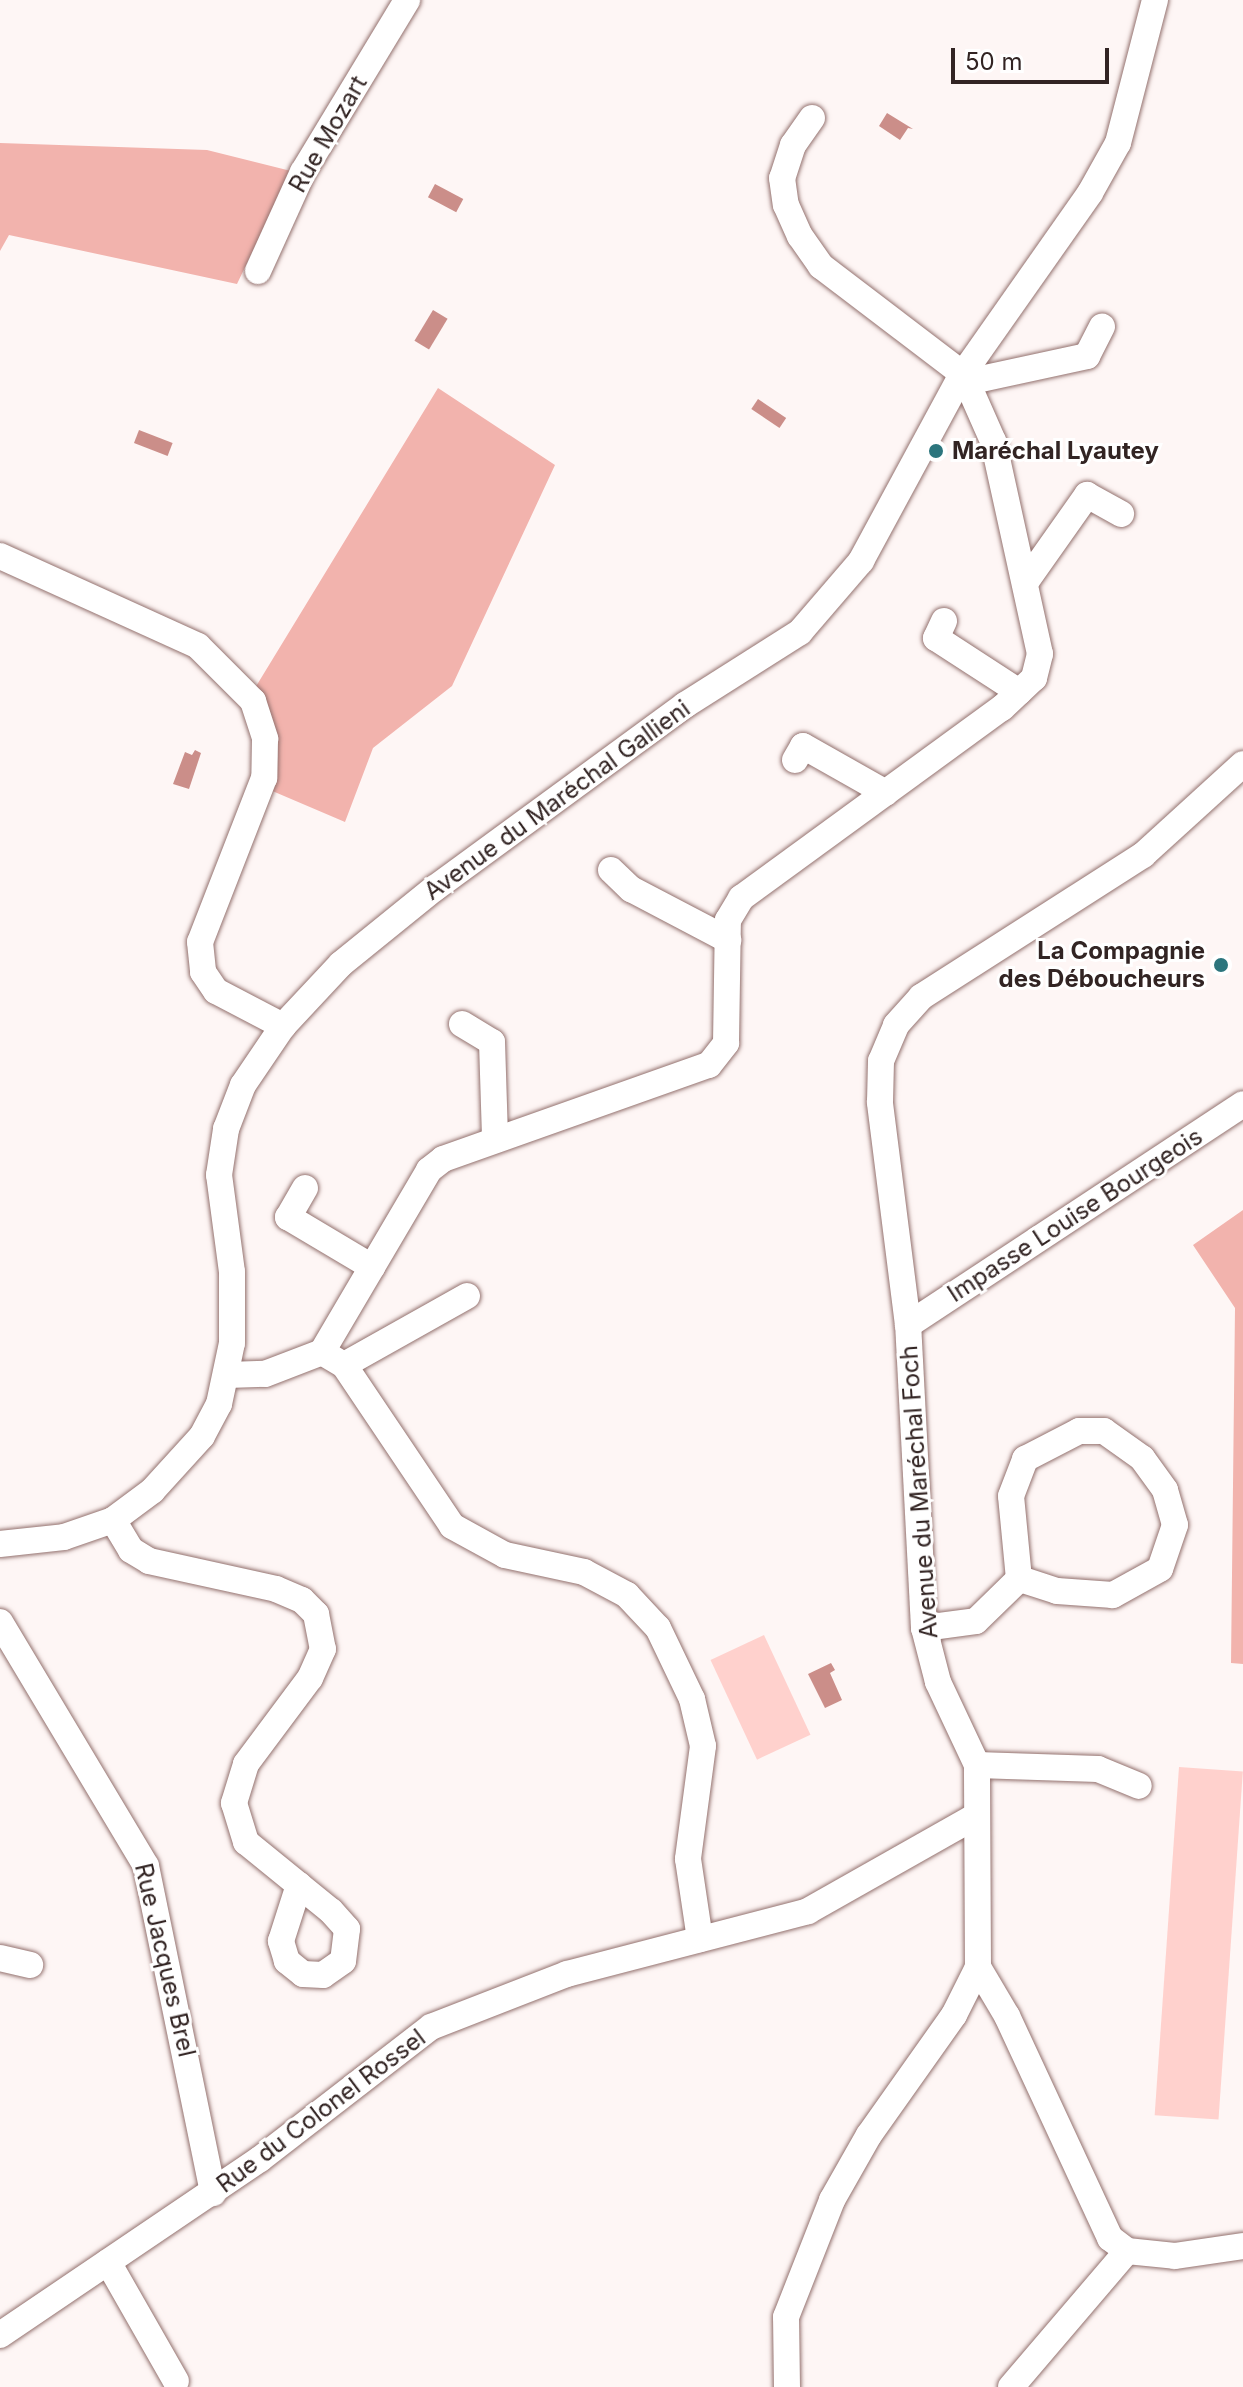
<!DOCTYPE html>
<meta charset="utf-8">
<style>
body{margin:0}
#map{position:relative;width:1243px;height:2387px;overflow:hidden;background:#fef6f5;font-family:Inter,sans-serif}
div>[style]{position:absolute}
.green>*{inset:0;background:#ffd1cd;transform-origin:0 0}
.forest>*{inset:0;background:#f2b3ad}
.water>*{inset:0;background:#cb8e89;transform-origin:0 0}
.roads{filter:drop-shadow(0 0 2px #93716e) drop-shadow(0 0 2px #93716e)}
.minor>*{height:26px;margin:-13px;padding:0 13px;transform-origin:13px;border-radius:13px;background:#fff}
.dots>*{width:22px;height:22px;translate:-50% -50%;box-sizing:border-box;border:4px solid #fff;border-radius:50%}
span{translate:-50% -50%;white-space:nowrap;text-align:center;line-height:1.15;-webkit-text-stroke:6px #fff;paint-order:stroke}
.street-label{font-size:24px;color:#322423}
.poi-label{font-size:24px;color:#322423;font-weight:700}
.left{translate:0 -50%;text-align:left}
.right{translate:-100% -50%;text-align:right}
.scale{position:absolute;left:951px;top:48px;width:158px;height:36px;box-sizing:border-box;border:4px solid #322423;border-top:0;padding-left:10px;font-size:24px;line-height:28px;white-space:nowrap;color:#322423;-webkit-text-stroke:6px #fff;paint-order:stroke}
</style>
<div id="map">
<div class="green">
<i style="left:764px;top:1635px;width:110px;height:59px;rotate:65deg"></i>
<i style="left:1179px;top:1767px;width:64px;height:349px;rotate:4deg"></i>
</div>
<div class="forest">
<i style="clip-path:polygon(0 143px,207px 150px,291px 171px,237px 284px,9px 235px,0 251px)"></i>
<i style="clip-path:polygon(438px 388px,555px 465px,452px 686px,373px 748px,345px 822px,270px 790px,278px 757px,276px 733px,255px 688px)"></i>
<i style="clip-path:polygon(1243px 1210px,1243px 1664px,1231px 1663px,1235px 1308px,1193px 1245px)"></i>
</div>
<div class="water">
<i style="clip-path:polygon(887px 113px,913px 129px,908px 128px,900px 140px,879px 126px)"></i>
<i style="left:435px;top:184px;width:32px;height:15px;rotate:28deg"></i>
<i style="left:433px;top:310px;width:17px;height:36px;rotate:31deg"></i>
<i style="left:758px;top:399px;width:34px;height:12px;rotate:34deg"></i>
<i style="left:139px;top:430px;width:36px;height:14px;rotate:21deg"></i>
<i style="clip-path:polygon(195px 750px,201px 753px,189px 789px,173px 784px,185px 752px,192px 755px)"></i>
<i style="clip-path:polygon(831px 1663px,835px 1670px,830px 1673px,842px 1700px,825px 1708px,808px 1674px)"></i>
</div>
<div class="roads">
<div class="minor">
<i style="left:812px;top:118px;width:33px;rotate:125deg"></i>
<i style="left:793px;top:145px;width:35px;rotate:108deg"></i>
<i style="left:782px;top:178px;width:27px;rotate:82deg"></i>
<i style="left:786px;top:205px;width:34px;rotate:66deg"></i>
<i style="left:800px;top:236px;width:37px;rotate:55deg"></i>
<i style="left:821px;top:266px;width:178px;rotate:37.3deg"></i>
<i style="left:258px;top:271px;width:109px;rotate:-65.6deg"></i>
<i style="left:303px;top:172px;width:201px;rotate:-58.8deg"></i>
<i style="left:967px;top:382px;width:123px;rotate:-12.2deg"></i>
<i style="left:1087px;top:356px;width:33px;rotate:-63deg"></i>
<i style="left:0;top:556px;width:217px;rotate:24.4deg"></i>
<i style="left:198px;top:646px;width:78px;rotate:45deg"></i>
<i style="left:253px;top:701px;width:40px;rotate:72deg"></i>
<i style="left:265px;top:739px;width:39px;rotate:91deg"></i>
<i style="left:264px;top:778px;width:176px;rotate:111.3deg"></i>
<i style="left:200px;top:942px;width:30px;rotate:84deg"></i>
<i style="left:203px;top:972px;width:23px;rotate:56deg"></i>
<i style="left:216px;top:991px;width:76px;rotate:27.6deg"></i>
<i style="left:1025px;top:583px;width:108px;rotate:-54.8deg"></i>
<i style="left:1087px;top:495px;width:39px;rotate:29deg"></i>
<i style="left:944px;top:621px;width:19px;rotate:115deg"></i>
<i style="left:936px;top:638px;width:99px;rotate:33deg"></i>
<i style="left:795px;top:760px;width:16px;rotate:-60deg"></i>
<i style="left:803px;top:746px;width:95px;rotate:29.5deg"></i>
<i style="left:611px;top:870px;width:28px;rotate:44deg"></i>
<i style="left:631px;top:889px;width:110px;rotate:27.7deg"></i>
<i style="left:462px;top:1024px;width:35px;rotate:31deg"></i>
<i style="left:492px;top:1042px;width:95px;rotate:88.2deg"></i>
<i style="left:305px;top:1188px;width:34px;rotate:120deg"></i>
<i style="left:288px;top:1217px;width:98px;rotate:30.8deg"></i>
<i style="left:908px;top:1325px;width:401px;rotate:-33.4deg"></i>
<i style="left:322px;top:1352px;width:26px;rotate:31deg"></i>
<i style="left:344px;top:1365px;width:194px;rotate:56.1deg"></i>
<i style="left:452px;top:1526px;width:60px;rotate:28.7deg"></i>
<i style="left:505px;top:1555px;width:81px;rotate:12.1deg"></i>
<i style="left:584px;top:1572px;width:49px;rotate:28.1deg"></i>
<i style="left:627px;top:1595px;width:45px;rotate:46.8deg"></i>
<i style="left:658px;top:1628px;width:79px;rotate:64.4deg"></i>
<i style="left:692px;top:1699px;width:48px;rotate:76.8deg"></i>
<i style="left:703px;top:1746px;width:114px;rotate:97.6deg"></i>
<i style="left:688px;top:1859px;width:81px;rotate:81.5deg"></i>
<i style="left:344px;top:1365px;width:141px;rotate:-29.3deg"></i>
<i style="left:227px;top:1375px;width:38px;rotate:-2deg"></i>
<i style="left:265px;top:1374px;width:61px;rotate:-21.1deg"></i>
<i style="left:322px;top:1352px;width:211px;rotate:-59.5deg"></i>
<i style="left:429px;top:1170px;width:18px;rotate:-38deg"></i>
<i style="left:443px;top:1159px;width:282px;rotate:-19.5deg"></i>
<i style="left:709px;top:1065px;width:28px;rotate:-52deg"></i>
<i style="left:726px;top:1043px;width:123px;rotate:-89.1deg"></i>
<i style="left:728px;top:920px;width:26px;rotate:-59deg"></i>
<i style="left:741px;top:898px;width:323px;rotate:-36.1deg"></i>
<i style="left:1002px;top:708px;width:44px;rotate:-43.2deg"></i>
<i style="left:1034px;top:678px;width:25px;rotate:-76deg"></i>
<i style="left:1040px;top:654px;width:218px;rotate:-102.4deg"></i>
<i style="left:993px;top:441px;width:64px;rotate:-113.8deg"></i>
<i style="left:967px;top:382px;width:8px;rotate:-150deg"></i>
<i style="left:113px;top:1520px;width:35px;rotate:59deg"></i>
<i style="left:131px;top:1550px;width:21px;rotate:31deg"></i>
<i style="left:149px;top:1561px;width:130px;rotate:12.4deg"></i>
<i style="left:276px;top:1589px;width:28px;rotate:23deg"></i>
<i style="left:302px;top:1600px;width:20px;rotate:45deg"></i>
<i style="left:316px;top:1614px;width:36px;rotate:79deg"></i>
<i style="left:323px;top:1649px;width:32px;rotate:114deg"></i>
<i style="left:310px;top:1678px;width:107px;rotate:126.7deg"></i>
<i style="left:246px;top:1764px;width:41px;rotate:107.1deg"></i>
<i style="left:234px;top:1803px;width:41px;rotate:72.9deg"></i>
<i style="left:246px;top:1842px;width:109px;rotate:39.1deg"></i>
<i style="left:331px;top:1911px;width:24px;rotate:48deg"></i>
<i style="left:347px;top:1929px;width:32px;rotate:97deg"></i>
<i style="left:343px;top:1961px;width:24px;rotate:145deg"></i>
<i style="left:323px;top:1975px;width:20px;rotate:-177deg"></i>
<i style="left:303px;top:1974px;width:21px;rotate:-141deg"></i>
<i style="left:287px;top:1961px;width:21px;rotate:-107deg"></i>
<i style="left:281px;top:1941px;width:59px;rotate:-72.2deg"></i>
<i style="left:0;top:1544px;width:64px;rotate:-6.2deg"></i>
<i style="left:64px;top:1537px;width:52px;rotate:-19.1deg"></i>
<i style="left:113px;top:1520px;width:49px;rotate:-36.6deg"></i>
<i style="left:152px;top:1491px;width:74px;rotate:-47.7deg"></i>
<i style="left:202px;top:1436px;width:36px;rotate:-62deg"></i>
<i style="left:219px;top:1404px;width:62px;rotate:-78deg"></i>
<i style="left:232px;top:1343px;width:71px;rotate:-90deg"></i>
<i style="left:232px;top:1272px;width:98px;rotate:-97.6deg"></i>
<i style="left:219px;top:1175px;width:47px;rotate:-81.3deg"></i>
<i style="left:226px;top:1129px;width:47px;rotate:-68.9deg"></i>
<i style="left:243px;top:1085px;width:71px;rotate:-55.9deg"></i>
<i style="left:283px;top:1026px;width:85px;rotate:-46.9deg"></i>
<i style="left:341px;top:964px;width:121px;rotate:-39deg"></i>
<i style="left:435px;top:888px;width:310px;rotate:-36.2deg"></i>
<i style="left:685px;top:705px;width:136px;rotate:-32.4deg"></i>
<i style="left:800px;top:632px;width:94px;rotate:-49.3deg"></i>
<i style="left:861px;top:561px;width:208px;rotate:-61.6deg"></i>
<i style="left:960px;top:378px;width:226px;rotate:-54.9deg"></i>
<i style="left:1090px;top:193px;width:57px;rotate:-60.8deg"></i>
<i style="left:1118px;top:143px;width:148px;rotate:-75.5deg"></i>
<i style="left:0;top:1622px;width:284px;rotate:59.1deg"></i>
<i style="left:146px;top:1866px;width:334px;rotate:78.4deg"></i>
<i style="left:924px;top:1628px;width:52px;rotate:-7.7deg"></i>
<i style="left:976px;top:1621px;width:60px;rotate:-44.3deg"></i>
<i style="left:1019px;top:1579px;width:83px;rotate:-95.5deg"></i>
<i style="left:1011px;top:1496px;width:40px;rotate:-69deg"></i>
<i style="left:1025px;top:1459px;width:61px;rotate:-27.4deg"></i>
<i style="left:1079px;top:1431px;width:25px"></i>
<i style="left:1104px;top:1431px;width:47px;rotate:35.4deg"></i>
<i style="left:1142px;top:1458px;width:39px;rotate:54deg"></i>
<i style="left:1165px;top:1490px;width:36px;rotate:74deg"></i>
<i style="left:1175px;top:1525px;width:46px;rotate:108.8deg"></i>
<i style="left:1160px;top:1569px;width:54px;rotate:151deg"></i>
<i style="left:1113px;top:1595px;width:56px;rotate:-175.9deg"></i>
<i style="left:1057px;top:1591px;width:40px;rotate:-162deg"></i>
<i style="left:977px;top:1765px;width:121px;rotate:1.9deg"></i>
<i style="left:1098px;top:1769px;width:44px;rotate:22.5deg"></i>
<i style="left:0;top:1958px;width:31px;rotate:13deg"></i>
<i style="left:978px;top:1967px;width:57px;rotate:59.4deg"></i>
<i style="left:1007px;top:2016px;width:245px;rotate:65.1deg"></i>
<i style="left:1110px;top:2238px;width:21px;rotate:37deg"></i>
<i style="left:1127px;top:2251px;width:48px;rotate:5.9deg"></i>
<i style="left:1175px;top:2256px;width:69px;rotate:-8.4deg"></i>
<i style="left:108px;top:2262px;width:137px;rotate:60.3deg"></i>
<i style="left:0;top:2335px;width:314px;rotate:-34.1deg"></i>
<i style="left:260px;top:2159px;width:216px;rotate:-37.7deg"></i>
<i style="left:431px;top:2027px;width:146px;rotate:-21.3deg"></i>
<i style="left:567px;top:1974px;width:249px;rotate:-14.6deg"></i>
<i style="left:808px;top:1911px;width:193px;rotate:-29.5deg"></i>
<i style="left:787px;top:2387px;width:70px;rotate:-90.8deg"></i>
<i style="left:786px;top:2317px;width:126px;rotate:-68.5deg"></i>
<i style="left:832px;top:2200px;width:75px;rotate:-60.4deg"></i>
<i style="left:869px;top:2135px;width:147px;rotate:-54.7deg"></i>
<i style="left:954px;top:2015px;width:54px;rotate:-63.4deg"></i>
<i style="left:978px;top:1967px;width:202px;rotate:-90.3deg"></i>
<i style="left:977px;top:1765px;width:92px;rotate:-115.2deg"></i>
<i style="left:938px;top:1682px;width:56px;rotate:-104.5deg"></i>
<i style="left:924px;top:1628px;width:303px;rotate:-93deg"></i>
<i style="left:908px;top:1325px;width:225px;rotate:-97.2deg"></i>
<i style="left:880px;top:1102px;width:41px;rotate:-88.6deg"></i>
<i style="left:881px;top:1061px;width:39px;rotate:-67deg"></i>
<i style="left:896px;top:1025px;width:38px;rotate:-48deg"></i>
<i style="left:921px;top:997px;width:264px;rotate:-32.6deg"></i>
<i style="left:1143px;top:855px;width:135px;rotate:-42.3deg"></i>
<i style="left:1011px;top:2387px;width:179px;rotate:-49.5deg"></i>
</div>
</div>
<div class="dots">
<i style="left:936px;top:451px;background:#2c757d"></i>
<i style="left:1221px;top:965px;background:#2c757d"></i>
</div>
<div class="street-label">
<span style="left:328px;top:134px;rotate:-60deg">Rue Mozart</span>
<span style="left:557px;top:800px;rotate:-36deg">Avenue du Maréchal Gallieni</span>
<span style="left:1075px;top:1215px;rotate:-33deg">Impasse Louise Bourgeois</span>
<span style="left:919px;top:1492px;rotate:-94deg">Avenue du Maréchal Foch</span>
<span style="left:165px;top:1960px;rotate:77deg">Rue Jacques Brel</span>
<span style="left:321px;top:2111px;rotate:-37deg">Rue du Colonel Rossel</span>
</div>
<div class="poi-label">
<span class="left" style="left:952px;top:451px">Maréchal Lyautey</span>
<span class="right" style="left:1205px;top:965px">La Compagnie<br>des Déboucheurs</span>
</div>
<div class="scale">50 m</div>
</div>
